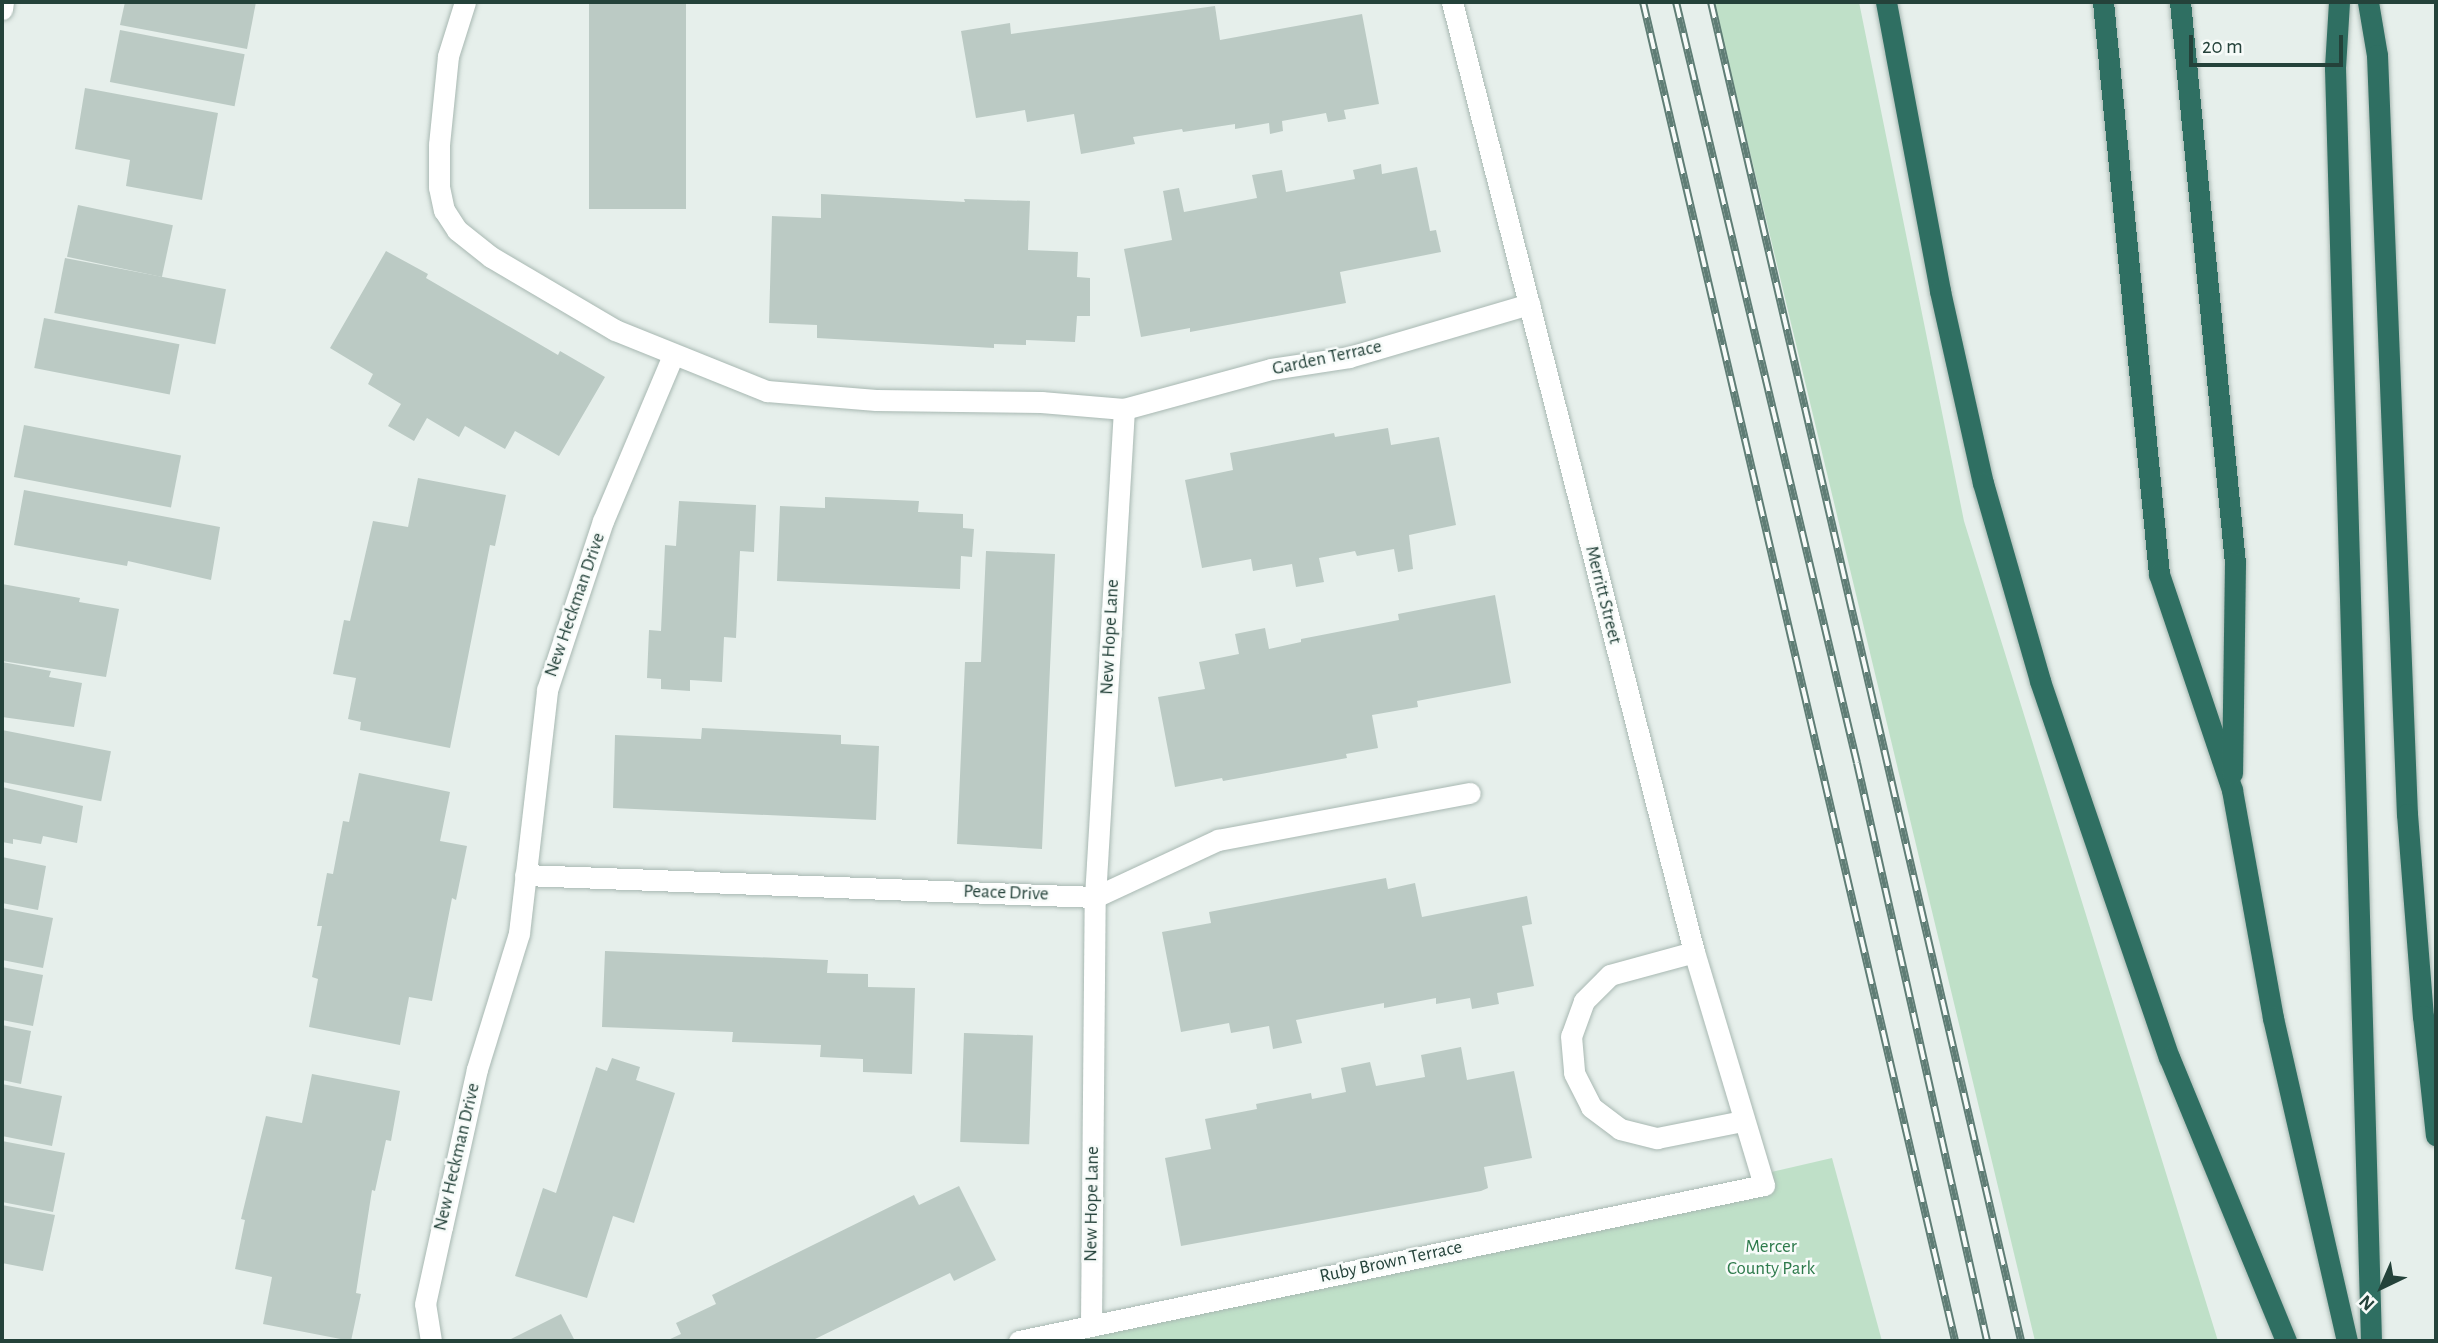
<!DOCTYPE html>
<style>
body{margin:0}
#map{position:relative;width:2438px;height:1343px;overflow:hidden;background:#e6efeb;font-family:"Alegreya Sans",sans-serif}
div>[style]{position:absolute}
.green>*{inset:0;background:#bfe0c8}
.building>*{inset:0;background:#bbcac4;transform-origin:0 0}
.roads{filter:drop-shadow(0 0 2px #a8b8b2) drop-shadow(0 0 2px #a8b8b2)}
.street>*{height:21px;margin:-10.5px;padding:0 10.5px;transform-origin:10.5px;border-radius:10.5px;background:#fff}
.highway>*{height:21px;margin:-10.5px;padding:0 10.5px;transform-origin:10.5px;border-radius:10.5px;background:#2f6f62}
.rail>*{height:8px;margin-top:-4px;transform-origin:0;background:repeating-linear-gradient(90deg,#f7fbf9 0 16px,#5f7d75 0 32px);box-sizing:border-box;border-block:2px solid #5f7d75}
span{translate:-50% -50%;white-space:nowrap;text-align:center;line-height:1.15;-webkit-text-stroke:5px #f7fbf9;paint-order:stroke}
.street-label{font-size:19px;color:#24423a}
.park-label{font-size:19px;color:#2d7a4b}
.frame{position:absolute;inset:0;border:4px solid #24423a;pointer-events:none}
.north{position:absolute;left:2347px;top:1252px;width:70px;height:70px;-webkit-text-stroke:5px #f7fbf9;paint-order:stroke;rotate:224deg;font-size:19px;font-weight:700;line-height:28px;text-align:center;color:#24423a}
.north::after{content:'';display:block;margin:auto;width:24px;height:32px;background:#24423a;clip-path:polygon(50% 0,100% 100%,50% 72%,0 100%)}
.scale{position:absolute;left:2189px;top:35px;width:154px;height:32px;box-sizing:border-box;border:4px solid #24423a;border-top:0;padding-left:9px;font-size:21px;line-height:24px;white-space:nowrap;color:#24423a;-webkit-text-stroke:5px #f7fbf9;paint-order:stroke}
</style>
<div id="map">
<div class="green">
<i style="clip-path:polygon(1714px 2px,1859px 2px,1964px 521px,2218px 1341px,2035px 1341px)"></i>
<i style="clip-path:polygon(1832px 1158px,1882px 1341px,1059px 1341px,1647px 1201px)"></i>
</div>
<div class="building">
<i style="clip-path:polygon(125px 2px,256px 2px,247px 49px,120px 25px)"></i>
<i style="left:589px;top:2px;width:97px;height:207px"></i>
<i style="clip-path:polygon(1215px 6px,1220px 40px,1362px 14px,1379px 104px,1344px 110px,1346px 119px,1328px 122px,1326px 113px,1282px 121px,1283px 131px,1270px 134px,1269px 123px,1235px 129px,1235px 124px,1183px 132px,1182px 129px,1133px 137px,1135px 144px,1081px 154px,1074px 114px,1027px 122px,1025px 110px,976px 118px,961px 31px,1010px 23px,1011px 34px)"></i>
<i style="left:120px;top:30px;width:127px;height:53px;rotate:11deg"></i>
<i style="clip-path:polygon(85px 88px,218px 113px,202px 200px,126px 186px,130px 160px,75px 149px)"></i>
<i style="clip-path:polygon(1381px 164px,1382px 174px,1417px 167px,1430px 231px,1436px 230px,1441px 252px,1340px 272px,1346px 303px,1190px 332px,1190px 328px,1141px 337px,1124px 249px,1172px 240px,1163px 191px,1179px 188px,1184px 212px,1257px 198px,1252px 175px,1282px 170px,1286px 192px,1355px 179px,1353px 170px)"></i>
<i style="clip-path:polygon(821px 194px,965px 202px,964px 199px,1030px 201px,1028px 250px,1078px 252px,1077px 277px,1090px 278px,1090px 316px,1077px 316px,1075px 342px,1026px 340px,1026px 345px,994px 344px,994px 348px,817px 338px,817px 325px,769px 323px,772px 216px,821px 218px)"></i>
<i style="left:78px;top:205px;width:97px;height:53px;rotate:12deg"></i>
<i style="clip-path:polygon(386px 251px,428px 274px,426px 278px,558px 355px,560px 351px,605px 377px,559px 456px,515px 431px,505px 449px,465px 426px,459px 437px,427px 418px,414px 441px,388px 426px,401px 404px,368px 384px,373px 374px,330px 348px)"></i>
<i style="left:65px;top:258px;width:164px;height:56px;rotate:11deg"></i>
<i style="left:44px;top:318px;width:138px;height:51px;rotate:11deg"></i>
<i style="left:24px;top:425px;width:160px;height:53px;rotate:11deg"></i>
<i style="clip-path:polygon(1388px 428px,1391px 445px,1439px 437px,1456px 525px,1409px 535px,1413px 569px,1398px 572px,1394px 549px,1357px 556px,1355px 551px,1319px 558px,1324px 582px,1296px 587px,1292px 564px,1253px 571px,1251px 559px,1202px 568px,1185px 480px,1233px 470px,1230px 453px,1334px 433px,1335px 437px)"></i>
<i style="clip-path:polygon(418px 478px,506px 495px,495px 546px,490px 545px,450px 748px,360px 730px,361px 722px,348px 719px,356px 678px,333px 674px,344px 620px,350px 621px,373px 521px,408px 527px)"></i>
<i style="clip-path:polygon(24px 490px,220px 527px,211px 580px,128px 561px,127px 566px,14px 545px)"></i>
<i style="clip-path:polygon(825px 497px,919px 501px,918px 512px,963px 514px,963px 528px,974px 529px,972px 557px,961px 556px,960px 589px,777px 581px,780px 506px,825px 508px)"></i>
<i style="clip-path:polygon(679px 501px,756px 505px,754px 552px,740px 551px,736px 638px,724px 637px,722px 682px,690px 680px,690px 691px,661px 689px,661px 679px,647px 678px,649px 630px,661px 631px,665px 545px,676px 546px)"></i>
<i style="clip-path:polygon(986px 551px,1055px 554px,1042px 849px,957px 844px,965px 662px,981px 662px)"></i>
<i style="clip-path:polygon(2px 584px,80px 598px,79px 602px,119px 609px,106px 677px,2px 661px)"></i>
<i style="clip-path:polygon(1495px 595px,1511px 683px,1417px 701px,1418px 707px,1372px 715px,1378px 748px,1346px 754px,1347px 758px,1223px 781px,1222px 778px,1175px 787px,1158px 697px,1205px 689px,1199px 662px,1239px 654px,1235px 634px,1265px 628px,1269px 649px,1301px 642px,1301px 639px,1399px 620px,1398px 614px)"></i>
<i style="clip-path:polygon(2px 662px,51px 671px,49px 677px,82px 683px,74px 727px,2px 717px)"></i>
<i style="clip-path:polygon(702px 728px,841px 735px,841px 744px,879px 746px,876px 820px,613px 808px,615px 735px,701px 739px)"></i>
<i style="left:2px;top:730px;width:111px;height:51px;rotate:11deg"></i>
<i style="clip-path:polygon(359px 773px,450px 792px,440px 841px,467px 846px,456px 900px,452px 898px,432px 1001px,409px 997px,400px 1045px,309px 1027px,318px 979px,312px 977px,322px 926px,317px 926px,327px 873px,333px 874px,343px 821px,349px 822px)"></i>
<i style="clip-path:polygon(2px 787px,83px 806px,77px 843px,43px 836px,41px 844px,13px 839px,13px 844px,2px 842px)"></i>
<i style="clip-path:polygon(2px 857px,46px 866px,38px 910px,2px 903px)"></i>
<i style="clip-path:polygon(1386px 878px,1388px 889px,1415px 883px,1422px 917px,1527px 896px,1532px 924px,1522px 926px,1534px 986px,1497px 993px,1499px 1004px,1472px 1009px,1470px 998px,1436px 1004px,1436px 998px,1384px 1008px,1384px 1003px,1296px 1020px,1302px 1043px,1273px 1049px,1269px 1026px,1231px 1033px,1229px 1023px,1181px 1032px,1162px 932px,1211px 923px,1209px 912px)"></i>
<i style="clip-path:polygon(2px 908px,53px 918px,43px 968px,2px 960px)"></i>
<i style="clip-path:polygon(605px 951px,828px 960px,827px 973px,868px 974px,868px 987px,915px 988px,912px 1074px,863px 1072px,863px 1059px,820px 1057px,821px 1045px,732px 1042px,733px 1032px,602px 1027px)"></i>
<i style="clip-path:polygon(2px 967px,43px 975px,33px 1026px,2px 1020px)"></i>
<i style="clip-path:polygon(2px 1025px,31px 1031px,21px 1084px,2px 1080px)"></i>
<i style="left:964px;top:1033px;width:69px;height:109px;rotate:2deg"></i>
<i style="clip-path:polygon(1461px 1047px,1467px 1080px,1514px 1071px,1532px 1158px,1484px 1167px,1488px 1188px,1481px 1191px,1181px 1246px,1165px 1158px,1211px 1149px,1205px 1119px,1257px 1109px,1256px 1104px,1311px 1093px,1312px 1099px,1346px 1092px,1341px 1068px,1370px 1062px,1376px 1086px,1425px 1077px,1421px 1055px)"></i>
<i style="clip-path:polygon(612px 1058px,640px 1067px,636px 1080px,675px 1093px,634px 1223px,613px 1216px,587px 1298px,515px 1276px,543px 1188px,556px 1193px,596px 1067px,607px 1071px)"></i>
<i style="clip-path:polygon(312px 1074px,400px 1091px,391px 1141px,386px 1140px,375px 1191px,372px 1190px,356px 1293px,361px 1294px,351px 1341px,263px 1324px,272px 1277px,235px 1269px,245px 1220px,241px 1219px,266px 1116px,302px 1123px)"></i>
<i style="clip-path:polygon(2px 1084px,62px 1096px,52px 1146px,2px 1136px)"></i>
<i style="clip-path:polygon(2px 1141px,65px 1153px,53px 1212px,2px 1202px)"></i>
<i style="clip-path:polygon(959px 1186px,996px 1260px,954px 1281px,950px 1273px,811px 1341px,666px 1341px,681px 1334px,676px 1323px,716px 1304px,712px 1295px,914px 1195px,919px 1205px)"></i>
<i style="clip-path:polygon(2px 1205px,55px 1215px,43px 1271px,2px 1263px)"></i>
<i style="clip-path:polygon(561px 1314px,575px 1341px,507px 1341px)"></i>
</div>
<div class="roads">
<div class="street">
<i style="left:465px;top:2px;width:57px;rotate:107.5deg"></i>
<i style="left:448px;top:56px;width:88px;rotate:95.8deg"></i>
<i style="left:439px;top:144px;width:43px;rotate:90deg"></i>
<i style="left:439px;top:187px;width:24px;rotate:78deg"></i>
<i style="left:444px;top:210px;width:24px;rotate:57deg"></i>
<i style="left:457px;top:230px;width:43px;rotate:38.5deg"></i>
<i style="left:491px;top:257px;width:144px;rotate:30.5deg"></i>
<i style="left:615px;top:330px;width:164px;rotate:21.9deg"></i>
<i style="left:767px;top:391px;width:109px;rotate:4.7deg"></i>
<i style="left:876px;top:400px;width:165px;rotate:0.7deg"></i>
<i style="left:1041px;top:402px;width:83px;rotate:4.8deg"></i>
<i style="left:1124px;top:409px;width:152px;rotate:-15.2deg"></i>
<i style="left:1271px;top:369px;width:79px;rotate:-8.7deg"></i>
<i style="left:1349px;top:357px;width:188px;rotate:-16.4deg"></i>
<i style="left:2px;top:9px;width:7px;rotate:-82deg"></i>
<i style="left:525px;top:875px;width:570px;rotate:2.21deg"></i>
<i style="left:1095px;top:897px;width:136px;rotate:-24.9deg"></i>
<i style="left:1218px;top:840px;width:256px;rotate:-10.6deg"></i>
<i style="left:1694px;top:952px;width:87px;rotate:164.7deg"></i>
<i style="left:1610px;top:975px;width:37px;rotate:135deg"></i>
<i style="left:1584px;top:1001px;width:37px;rotate:110deg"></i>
<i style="left:1571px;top:1036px;width:37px;rotate:85deg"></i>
<i style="left:1574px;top:1073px;width:38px;rotate:63deg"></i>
<i style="left:1591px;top:1107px;width:36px;rotate:37deg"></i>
<i style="left:1620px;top:1129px;width:38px;rotate:14deg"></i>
<i style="left:1657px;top:1138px;width:87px;rotate:-11.3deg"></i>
<i style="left:1091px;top:1324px;width:427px;rotate:-89.5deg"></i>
<i style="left:1095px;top:897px;width:489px;rotate:-86.6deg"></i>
<i style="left:431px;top:1341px;width:37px;rotate:-99deg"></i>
<i style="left:425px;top:1304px;width:79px;rotate:-77.6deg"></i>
<i style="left:442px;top:1227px;width:162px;rotate:-77.5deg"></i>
<i style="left:477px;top:1069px;width:142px;rotate:-72.8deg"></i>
<i style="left:519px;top:933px;width:245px;rotate:-83.4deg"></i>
<i style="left:547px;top:690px;width:178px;rotate:-71.7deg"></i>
<i style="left:603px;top:521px;width:180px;rotate:-67.1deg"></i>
<i style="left:1019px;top:1341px;width:761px;rotate:-11.83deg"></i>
<i style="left:1764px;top:1185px;width:243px;rotate:-106.7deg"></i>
<i style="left:1694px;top:952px;width:980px;rotate:-104.29deg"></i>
</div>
<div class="highway">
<i style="left:1886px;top:2px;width:294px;rotate:79.4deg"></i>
<i style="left:1940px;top:291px;width:197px;rotate:77.4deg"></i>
<i style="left:1983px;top:483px;width:206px;rotate:73.9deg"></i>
<i style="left:2040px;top:681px;width:398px;rotate:71.1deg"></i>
<i style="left:2169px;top:1057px;width:307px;rotate:67.6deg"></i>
<i style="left:2103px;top:2px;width:575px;rotate:84.41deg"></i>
<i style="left:2159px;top:574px;width:228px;rotate:71.3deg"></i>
<i style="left:2232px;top:790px;width:232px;rotate:79.8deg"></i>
<i style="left:2273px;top:1018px;width:331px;rotate:77.1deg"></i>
<i style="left:2180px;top:2px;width:564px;rotate:84.4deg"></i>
<i style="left:2235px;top:563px;width:210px;rotate:90.8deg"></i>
<i style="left:2339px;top:2px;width:66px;rotate:93.5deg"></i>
<i style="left:2335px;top:68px;width:1274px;rotate:88.38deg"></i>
<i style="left:2368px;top:2px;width:54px;rotate:80.4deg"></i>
<i style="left:2377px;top:55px;width:760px;rotate:87.74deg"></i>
<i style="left:2407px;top:814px;width:203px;rotate:85.5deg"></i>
<i style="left:2423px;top:1016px;width:120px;rotate:83.8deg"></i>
</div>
</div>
<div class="rail">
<i style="left:1643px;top:2px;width:1375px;rotate:76.88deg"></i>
<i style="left:1676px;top:2px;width:782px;rotate:76.62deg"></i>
<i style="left:1857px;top:763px;width:592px;rotate:77.32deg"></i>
<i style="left:1711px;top:2px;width:1374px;rotate:76.96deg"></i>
</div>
<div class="street-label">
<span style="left:1327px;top:358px;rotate:-12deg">Garden Terrace</span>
<span style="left:1603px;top:595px;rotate:76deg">Merritt Street</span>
<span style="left:575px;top:605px;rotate:-71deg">New Heckman Drive</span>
<span style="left:1110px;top:637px;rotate:-87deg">New Hope Lane</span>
<span style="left:1006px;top:893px;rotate:2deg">Peace Drive</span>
<span style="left:457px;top:1157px;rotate:-77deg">New Heckman Drive</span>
<span style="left:1092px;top:1204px;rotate:-89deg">New Hope Lane</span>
<span style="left:1391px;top:1262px;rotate:-12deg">Ruby Brown Terrace</span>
</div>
<div class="park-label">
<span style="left:1771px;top:1258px">Mercer<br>County Park</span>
</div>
<div class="frame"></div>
<div class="north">N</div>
<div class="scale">20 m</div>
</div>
